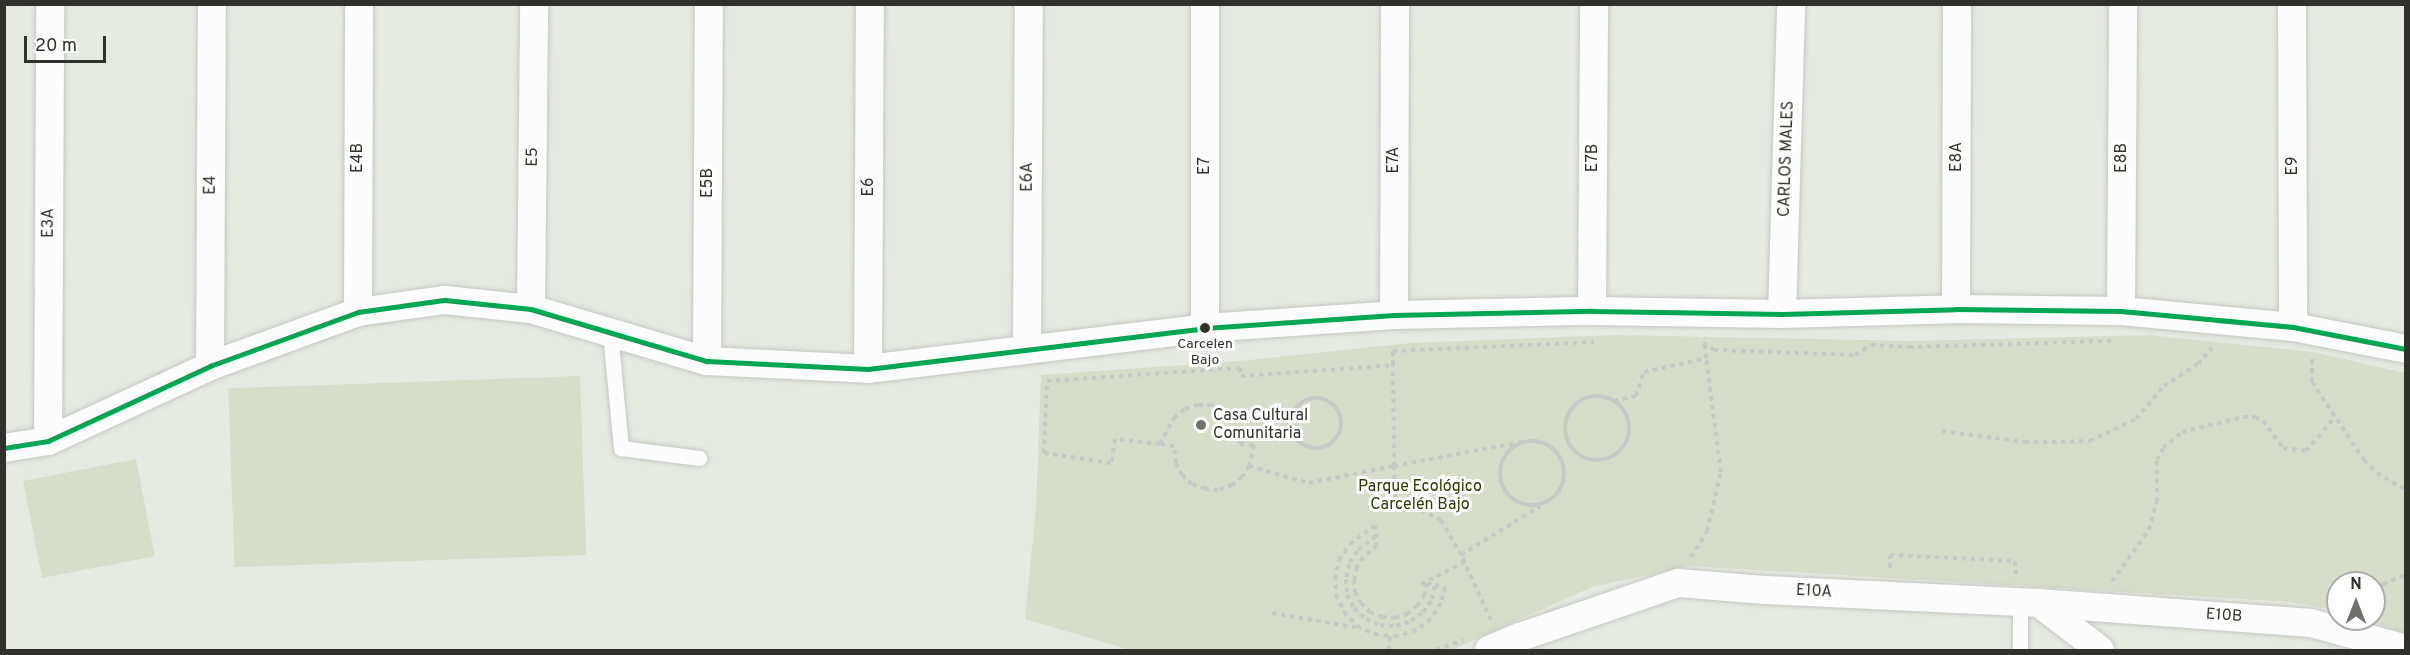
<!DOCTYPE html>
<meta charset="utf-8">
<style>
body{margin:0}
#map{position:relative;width:2410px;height:655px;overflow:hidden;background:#e7eae3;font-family:Overpass,sans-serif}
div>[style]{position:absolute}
.green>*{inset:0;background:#d6deca;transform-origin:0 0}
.path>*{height:4px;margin-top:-2px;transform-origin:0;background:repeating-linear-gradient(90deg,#c7c9c5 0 4.5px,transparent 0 9px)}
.path>.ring{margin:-2px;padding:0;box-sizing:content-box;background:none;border:4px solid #c7c9c5;border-radius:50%}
.roads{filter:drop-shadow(0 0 2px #c5c7c1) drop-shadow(0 0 2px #c5c7c1)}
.lane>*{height:15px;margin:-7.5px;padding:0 7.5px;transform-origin:7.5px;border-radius:7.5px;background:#fbfcfb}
.street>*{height:28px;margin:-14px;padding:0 14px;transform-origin:14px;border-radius:14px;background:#fbfcfb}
.bus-1>*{height:4.5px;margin:-2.25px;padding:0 2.25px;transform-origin:2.25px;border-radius:2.25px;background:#00a651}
.dots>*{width:16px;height:16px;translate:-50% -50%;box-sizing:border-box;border:3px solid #fff;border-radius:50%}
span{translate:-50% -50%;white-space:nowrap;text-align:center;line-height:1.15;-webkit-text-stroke:6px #fff;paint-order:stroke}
.bus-label{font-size:14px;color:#30312d}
.street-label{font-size:16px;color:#30312d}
.poi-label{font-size:16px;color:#30312d}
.left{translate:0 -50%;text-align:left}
.park-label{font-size:16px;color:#2d3b01}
.frame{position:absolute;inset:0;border:6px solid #30312d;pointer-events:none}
.north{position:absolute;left:2326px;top:571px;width:60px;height:60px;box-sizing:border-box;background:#fff;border:2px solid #acadab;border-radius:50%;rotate:0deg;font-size:16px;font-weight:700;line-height:24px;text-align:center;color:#30312d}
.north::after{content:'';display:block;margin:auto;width:21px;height:27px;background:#70726d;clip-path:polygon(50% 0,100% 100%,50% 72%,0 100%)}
.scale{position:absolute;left:24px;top:36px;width:82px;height:27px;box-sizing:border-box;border:3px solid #30312d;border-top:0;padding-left:8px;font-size:18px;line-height:21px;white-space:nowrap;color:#30312d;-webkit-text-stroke:4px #fff;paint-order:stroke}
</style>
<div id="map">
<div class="green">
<i style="clip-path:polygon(1616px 335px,1909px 341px,2149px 335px,2313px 352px,2405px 373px,2405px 634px,2367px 619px,2374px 619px,2374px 583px,2338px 583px,2338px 610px,2291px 602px,1690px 566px,1592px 587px,1452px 650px,1130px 650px,1025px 619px,1036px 507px,1041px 375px,1240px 361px,1410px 343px)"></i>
<i style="left:580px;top:376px;width:179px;height:352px;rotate:88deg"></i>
<i style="left:136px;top:459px;width:99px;height:115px;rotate:79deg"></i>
</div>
<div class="path">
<i style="left:1703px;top:343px;width:13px;rotate:32deg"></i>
<i style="left:1714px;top:350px;width:141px;rotate:2deg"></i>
<i style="left:1855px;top:355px;width:19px;rotate:-32deg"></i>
<i style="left:1871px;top:345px;width:38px;rotate:3deg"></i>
<i style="left:1909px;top:347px;width:207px;rotate:-1.7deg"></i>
<i style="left:2312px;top:359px;width:23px;rotate:90deg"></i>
<i style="left:2312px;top:382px;width:94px;rotate:56.3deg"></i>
<i style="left:2364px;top:460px;width:18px;rotate:45deg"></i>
<i style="left:2377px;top:473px;width:34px;rotate:30deg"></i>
<i class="ring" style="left:1565px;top:396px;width:60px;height:60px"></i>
<i class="ring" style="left:1291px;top:398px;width:46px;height:46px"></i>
<i style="left:1614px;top:401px;width:23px;rotate:-13deg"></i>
<i style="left:1636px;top:396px;width:25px;rotate:-72deg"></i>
<i style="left:1644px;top:372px;width:64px;rotate:-12.7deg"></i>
<i style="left:1706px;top:358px;width:14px;rotate:-94deg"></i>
<i style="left:1198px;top:405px;width:13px"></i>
<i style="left:1211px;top:405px;width:14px;rotate:21deg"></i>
<i style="left:1224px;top:410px;width:13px;rotate:42deg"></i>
<i style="left:1234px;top:419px;width:15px;rotate:62deg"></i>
<i style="left:1241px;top:432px;width:12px;rotate:95deg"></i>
<i style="left:1240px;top:444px;width:14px;rotate:4deg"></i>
<i style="left:1254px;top:445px;width:22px;rotate:103deg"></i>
<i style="left:1249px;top:466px;width:13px;rotate:122deg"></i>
<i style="left:1242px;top:477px;width:13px;rotate:141deg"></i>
<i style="left:1232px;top:485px;width:15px;rotate:160deg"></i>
<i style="left:1218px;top:490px;width:13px;rotate:-176deg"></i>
<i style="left:1205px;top:489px;width:14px;rotate:-159deg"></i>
<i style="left:1192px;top:484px;width:13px;rotate:-138deg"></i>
<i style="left:1182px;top:475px;width:13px;rotate:-117deg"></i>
<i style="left:1176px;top:463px;width:17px;rotate:-97deg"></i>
<i style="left:1174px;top:446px;width:14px;rotate:-172deg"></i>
<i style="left:1160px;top:444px;width:30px;rotate:-62deg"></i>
<i style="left:1174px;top:418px;width:14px;rotate:-39deg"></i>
<i style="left:1185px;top:409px;width:14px;rotate:-17deg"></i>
<i style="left:1942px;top:431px;width:84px;rotate:7.5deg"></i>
<i style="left:2025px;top:442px;width:65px;rotate:-0.9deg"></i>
<i style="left:2090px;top:441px;width:51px;rotate:-25.6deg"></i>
<i style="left:2136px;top:419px;width:43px;rotate:-49.7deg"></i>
<i style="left:2164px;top:386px;width:40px;rotate:-32.9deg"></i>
<i style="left:2198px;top:364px;width:21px;rotate:-49deg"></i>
<i class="ring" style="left:1500px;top:441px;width:60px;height:60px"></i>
<i style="left:1160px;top:444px;width:45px;rotate:-173.7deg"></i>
<i style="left:1115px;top:439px;width:24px;rotate:99deg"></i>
<i style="left:1111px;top:463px;width:68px;rotate:-171.5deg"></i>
<i style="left:1044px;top:453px;width:72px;rotate:-87.6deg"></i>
<i style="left:1047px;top:381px;width:193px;rotate:-3.9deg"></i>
<i style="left:1240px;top:368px;width:8px;rotate:83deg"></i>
<i style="left:1241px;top:376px;width:152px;rotate:-4.1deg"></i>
<i style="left:1393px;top:365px;width:14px;rotate:-90deg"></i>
<i style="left:1393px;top:351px;width:201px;rotate:-2.6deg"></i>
<i style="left:1249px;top:466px;width:62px;rotate:15.8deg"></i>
<i style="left:1309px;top:483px;width:87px;rotate:-11.3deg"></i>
<i style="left:1394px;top:466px;width:101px;rotate:-90.6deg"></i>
<i style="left:1376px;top:536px;width:24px;rotate:142deg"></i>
<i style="left:1357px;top:551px;width:15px;rotate:122deg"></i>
<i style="left:1349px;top:564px;width:15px;rotate:101deg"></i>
<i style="left:1346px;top:579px;width:16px;rotate:86deg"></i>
<i style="left:1347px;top:595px;width:15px;rotate:62deg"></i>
<i style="left:1354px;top:608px;width:16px;rotate:43deg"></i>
<i style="left:1366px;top:619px;width:15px;rotate:23deg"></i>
<i style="left:1380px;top:625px;width:16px;rotate:4deg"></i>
<i style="left:1396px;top:626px;width:16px;rotate:-18deg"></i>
<i style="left:1411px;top:621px;width:15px;rotate:-37deg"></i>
<i style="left:1423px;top:612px;width:16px;rotate:-55deg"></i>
<i style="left:1432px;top:599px;width:14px;rotate:-78deg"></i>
<i style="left:1435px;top:585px;width:10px;rotate:11deg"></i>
<i style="left:1445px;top:587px;width:16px;rotate:104deg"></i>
<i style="left:1441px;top:603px;width:19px;rotate:122deg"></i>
<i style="left:1431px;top:619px;width:19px;rotate:144deg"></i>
<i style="left:1416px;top:630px;width:20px;rotate:162deg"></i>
<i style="left:1397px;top:636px;width:19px;rotate:-177deg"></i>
<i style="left:1378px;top:635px;width:19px;rotate:-159deg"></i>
<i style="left:1360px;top:628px;width:19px;rotate:-137deg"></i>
<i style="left:1346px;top:615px;width:19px;rotate:-118deg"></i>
<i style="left:1337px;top:598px;width:19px;rotate:-96deg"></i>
<i style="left:1335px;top:579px;width:19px;rotate:-78deg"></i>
<i style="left:1339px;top:560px;width:19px;rotate:-55deg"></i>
<i style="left:1350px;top:544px;width:31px;rotate:-37deg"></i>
<i style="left:1375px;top:525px;width:20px;rotate:84deg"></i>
<i style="left:1377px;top:545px;width:18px;rotate:139deg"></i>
<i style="left:1363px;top:557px;width:12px;rotate:121deg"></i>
<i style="left:1357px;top:567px;width:13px;rotate:103deg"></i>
<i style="left:1354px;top:580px;width:12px;rotate:85deg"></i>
<i style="left:1355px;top:592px;width:13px;rotate:61deg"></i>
<i style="left:1361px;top:603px;width:13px;rotate:45deg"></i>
<i style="left:1370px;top:612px;width:13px;rotate:23deg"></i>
<i style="left:1382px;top:617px;width:13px;rotate:4deg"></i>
<i style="left:1395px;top:618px;width:13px;rotate:-18deg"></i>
<i style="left:1407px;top:614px;width:13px;rotate:-39deg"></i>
<i style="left:1417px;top:606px;width:12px;rotate:-55deg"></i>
<i style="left:1424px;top:596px;width:13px;rotate:-77deg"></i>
<i style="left:1427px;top:583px;width:8px;rotate:14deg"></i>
<i style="left:1461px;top:555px;width:93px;rotate:-31.8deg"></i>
<i style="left:1691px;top:557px;width:31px;rotate:-58deg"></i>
<i style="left:1707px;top:531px;width:61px;rotate:-76.7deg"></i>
<i style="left:1721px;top:472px;width:115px;rotate:-97.5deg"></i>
<i style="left:1890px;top:568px;width:13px;rotate:-90deg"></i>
<i style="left:1890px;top:555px;width:125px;rotate:2.7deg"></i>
<i style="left:2015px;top:561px;width:13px;rotate:86deg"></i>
<i style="left:2112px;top:581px;width:63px;rotate:-54deg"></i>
<i style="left:2149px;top:530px;width:30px;rotate:-75deg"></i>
<i style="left:2157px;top:501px;width:41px;rotate:-90deg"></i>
<i style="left:2157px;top:460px;width:13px;rotate:-63deg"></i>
<i style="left:2163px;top:448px;width:25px;rotate:-40deg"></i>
<i style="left:2182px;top:432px;width:63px;rotate:-13.8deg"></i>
<i style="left:2243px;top:417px;width:12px"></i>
<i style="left:2255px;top:417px;width:9px;rotate:27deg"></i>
<i style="left:2263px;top:421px;width:34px;rotate:53deg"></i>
<i style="left:2283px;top:448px;width:23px;rotate:7deg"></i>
<i style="left:2306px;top:451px;width:45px;rotate:-49.5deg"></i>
<i style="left:1421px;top:584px;width:49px;rotate:-26.6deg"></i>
<i style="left:2374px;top:592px;width:12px;rotate:-42deg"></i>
<i style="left:2383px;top:584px;width:25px;rotate:-23deg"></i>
<i style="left:1272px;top:613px;width:89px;rotate:9.7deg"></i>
<i style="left:1491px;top:620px;width:72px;rotate:-114.8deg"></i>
<i style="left:1461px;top:555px;width:40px;rotate:-119.7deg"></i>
<i style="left:1441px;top:520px;width:51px;rotate:-153.4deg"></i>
<i style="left:1395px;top:497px;width:31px;rotate:-92deg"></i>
<i style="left:1394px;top:466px;width:135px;rotate:-10.6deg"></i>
<i style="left:1389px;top:650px;width:14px;rotate:-86deg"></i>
<i style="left:1436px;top:650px;width:29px;rotate:-20deg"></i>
</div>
<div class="roads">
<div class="lane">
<i style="left:610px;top:332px;width:117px;rotate:84.6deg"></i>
<i style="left:621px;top:448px;width:79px;rotate:7.3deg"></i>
<i style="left:2020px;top:602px;width:48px;rotate:90deg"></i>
</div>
<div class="street">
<i style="left:1205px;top:4px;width:324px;rotate:90deg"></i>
<i style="left:2292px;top:4px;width:323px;rotate:89.8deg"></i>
<i style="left:531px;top:309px;width:305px;rotate:-89.4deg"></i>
<i style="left:1956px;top:309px;width:305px;rotate:-89.8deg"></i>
<i style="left:1592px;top:311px;width:307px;rotate:-89.6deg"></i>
<i style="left:2121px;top:311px;width:307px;rotate:-89.6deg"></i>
<i style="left:358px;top:312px;width:308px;rotate:-89.8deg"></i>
<i style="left:1782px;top:314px;width:310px;rotate:-88.3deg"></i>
<i style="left:1394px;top:315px;width:311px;rotate:-89.8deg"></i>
<i style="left:1027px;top:349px;width:345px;rotate:-89.7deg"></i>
<i style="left:707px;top:361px;width:357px;rotate:-89.7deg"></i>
<i style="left:210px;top:366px;width:362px;rotate:-89.7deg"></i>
<i style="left:868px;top:369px;width:365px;rotate:-89.7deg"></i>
<i style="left:48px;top:441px;width:437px;rotate:-89.7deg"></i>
<i style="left:4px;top:448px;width:45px;rotate:-9deg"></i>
<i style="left:48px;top:441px;width:179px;rotate:-24.8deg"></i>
<i style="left:210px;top:366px;width:158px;rotate:-20deg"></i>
<i style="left:358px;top:312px;width:88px;rotate:-7.9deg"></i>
<i style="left:445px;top:300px;width:86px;rotate:6deg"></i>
<i style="left:531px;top:309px;width:184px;rotate:16.5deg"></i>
<i style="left:707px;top:361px;width:161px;rotate:2.8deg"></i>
<i style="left:868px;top:369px;width:339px;rotate:-6.9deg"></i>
<i style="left:1205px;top:328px;width:189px;rotate:-3.9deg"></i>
<i style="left:1394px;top:315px;width:198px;rotate:-1.2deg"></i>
<i style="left:1592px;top:311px;width:190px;rotate:0.9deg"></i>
<i style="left:1782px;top:314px;width:174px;rotate:-1.6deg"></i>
<i style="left:1956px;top:309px;width:165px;rotate:0.7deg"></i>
<i style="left:2121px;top:311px;width:173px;rotate:5.3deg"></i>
<i style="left:2293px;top:327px;width:115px;rotate:11deg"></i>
<i style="left:2039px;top:603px;width:273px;rotate:4.2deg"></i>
<i style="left:2311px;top:623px;width:98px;rotate:15.3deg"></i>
<i style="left:1489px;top:650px;width:34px;rotate:-23deg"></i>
<i style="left:1520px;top:637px;width:167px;rotate:-18.9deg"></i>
<i style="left:1678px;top:583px;width:86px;rotate:4.7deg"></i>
<i style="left:1764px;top:590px;width:275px;rotate:2.7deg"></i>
<i style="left:2039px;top:603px;width:77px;rotate:37.6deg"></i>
</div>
</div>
<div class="bus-1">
<i style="left:4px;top:448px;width:45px;rotate:-9deg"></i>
<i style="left:48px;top:441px;width:179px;rotate:-24.8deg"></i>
<i style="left:210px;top:366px;width:158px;rotate:-20deg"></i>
<i style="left:358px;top:312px;width:88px;rotate:-7.9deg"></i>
<i style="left:445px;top:300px;width:86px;rotate:6deg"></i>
<i style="left:531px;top:309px;width:184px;rotate:16.5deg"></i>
<i style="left:707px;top:361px;width:161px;rotate:2.8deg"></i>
<i style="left:868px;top:369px;width:339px;rotate:-6.9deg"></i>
<i style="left:1205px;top:328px;width:189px;rotate:-3.9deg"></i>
<i style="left:1394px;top:315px;width:198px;rotate:-1.2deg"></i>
<i style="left:1592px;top:311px;width:190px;rotate:0.9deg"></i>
<i style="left:1782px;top:314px;width:174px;rotate:-1.6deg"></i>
<i style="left:1956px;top:309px;width:165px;rotate:0.7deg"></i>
<i style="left:2121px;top:311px;width:173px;rotate:5.3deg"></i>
<i style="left:2293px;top:327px;width:115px;rotate:11deg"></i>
</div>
<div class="dots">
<i style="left:1205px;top:328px;background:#30312d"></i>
<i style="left:1201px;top:425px;background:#70726d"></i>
</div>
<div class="bus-label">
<span style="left:1205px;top:353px">Carcelen<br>Bajo</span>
</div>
<div class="street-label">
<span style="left:533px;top:157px;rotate:-89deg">E5</span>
<span style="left:1957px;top:157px;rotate:-90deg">E8A</span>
<span style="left:358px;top:158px;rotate:-90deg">E4B</span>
<span style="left:1593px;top:158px;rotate:-90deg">E7B</span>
<span style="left:2122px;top:158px;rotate:-90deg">E8B</span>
<span style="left:1787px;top:159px;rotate:-88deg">CARLOS MALES</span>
<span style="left:1394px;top:160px;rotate:-90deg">E7A</span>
<span style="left:1205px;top:166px;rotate:-90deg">E7</span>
<span style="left:2293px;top:166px;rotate:-90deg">E9</span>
<span style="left:1028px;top:177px;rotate:-90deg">E6A</span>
<span style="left:708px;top:183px;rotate:-90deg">E5B</span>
<span style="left:211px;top:185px;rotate:-90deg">E4</span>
<span style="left:869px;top:187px;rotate:-90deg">E6</span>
<span style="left:49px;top:223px;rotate:-90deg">E3A</span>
<span style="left:1814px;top:592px;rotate:3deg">E10A</span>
<span style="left:2224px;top:616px;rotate:4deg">E10B</span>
</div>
<div class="poi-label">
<span class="left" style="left:1213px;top:425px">Casa Cultural<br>Comunitaria</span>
</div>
<div class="park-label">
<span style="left:1420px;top:496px">Parque Ecológico<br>Carcelén Bajo</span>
</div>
<div class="frame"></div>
<div class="north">N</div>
<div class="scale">20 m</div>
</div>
